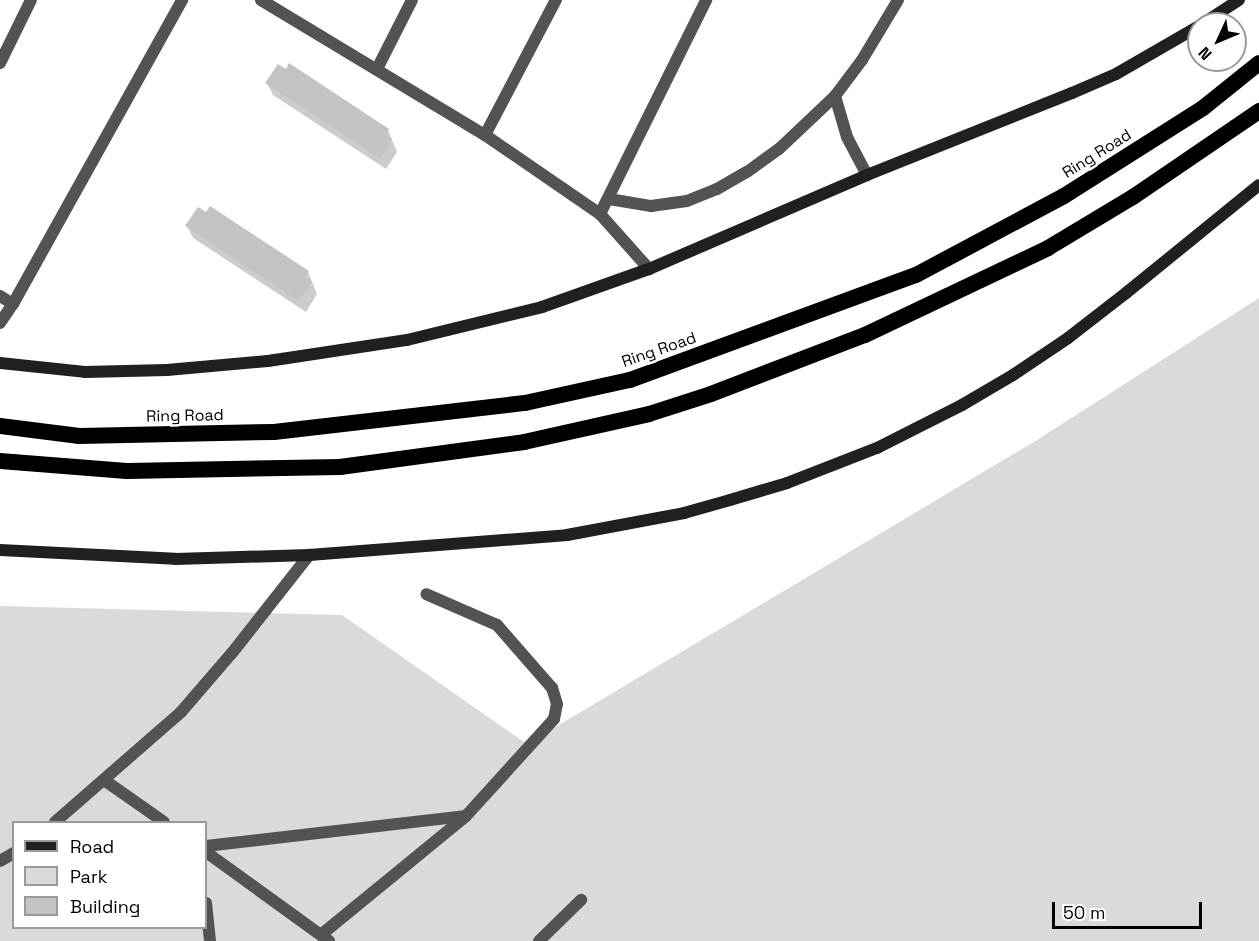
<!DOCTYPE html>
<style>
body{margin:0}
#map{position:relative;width:1259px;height:941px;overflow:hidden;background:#fff;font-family:"Space Grotesk",sans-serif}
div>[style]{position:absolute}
.green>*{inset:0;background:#dadada}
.shadow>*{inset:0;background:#0003}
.building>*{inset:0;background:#c3c3c3}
.minor>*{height:12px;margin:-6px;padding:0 6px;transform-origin:6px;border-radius:6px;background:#535353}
.secondary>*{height:12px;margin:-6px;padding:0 6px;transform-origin:6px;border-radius:6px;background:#202020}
.trunk>*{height:16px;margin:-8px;padding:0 8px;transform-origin:8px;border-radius:8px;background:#000}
span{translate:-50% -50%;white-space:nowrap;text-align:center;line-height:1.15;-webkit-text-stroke:5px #fff;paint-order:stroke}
.street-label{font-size:16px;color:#000}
.legend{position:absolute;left:12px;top:821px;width:195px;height:108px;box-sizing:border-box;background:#fff;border:2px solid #999;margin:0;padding:8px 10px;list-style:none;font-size:18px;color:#000}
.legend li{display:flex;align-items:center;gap:12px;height:30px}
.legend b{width:30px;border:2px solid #999}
.north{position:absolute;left:1187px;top:12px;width:60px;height:60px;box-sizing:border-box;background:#fff;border:2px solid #999;border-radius:50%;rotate:226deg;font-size:16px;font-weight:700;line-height:24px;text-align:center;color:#000}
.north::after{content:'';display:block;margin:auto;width:21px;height:27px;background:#000;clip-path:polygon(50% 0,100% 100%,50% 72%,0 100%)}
.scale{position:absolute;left:1052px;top:902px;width:150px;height:27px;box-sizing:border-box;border:3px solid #000;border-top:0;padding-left:8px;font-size:18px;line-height:21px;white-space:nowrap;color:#000;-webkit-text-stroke:4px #fff;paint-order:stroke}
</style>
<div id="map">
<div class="green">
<i style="clip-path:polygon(evenodd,1259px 298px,1259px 941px,0 941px,0 606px,342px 615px,527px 744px,1037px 440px,1259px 298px,14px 822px,206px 822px,206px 928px,14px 928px,14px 822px)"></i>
</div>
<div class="shadow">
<i style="clip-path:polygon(267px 83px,388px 130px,397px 152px,386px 169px,273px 95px)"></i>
<i style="clip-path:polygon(187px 226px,308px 272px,317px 294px,306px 312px,193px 238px)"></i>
</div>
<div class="building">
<i style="clip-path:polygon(289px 63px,389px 129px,385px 135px,392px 139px,380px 159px,265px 83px,278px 64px,286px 69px)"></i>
<i style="clip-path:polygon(210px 206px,309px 271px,305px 277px,312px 282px,299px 301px,185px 226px,198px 207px,206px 212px)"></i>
</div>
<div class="minor">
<i style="left:261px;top:0;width:262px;rotate:31.1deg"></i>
<i style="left:485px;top:135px;width:140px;rotate:34.5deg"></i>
<i style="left:600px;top:214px;width:74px;rotate:48.3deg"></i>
<i style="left:0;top:63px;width:70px;rotate:-63.8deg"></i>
<i style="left:377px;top:69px;width:77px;rotate:-63.1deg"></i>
<i style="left:485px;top:135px;width:153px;rotate:-62.3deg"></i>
<i style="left:867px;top:175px;width:43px;rotate:-117.8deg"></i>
<i style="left:847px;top:137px;width:43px;rotate:-106.3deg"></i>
<i style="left:835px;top:96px;width:45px;rotate:-53.1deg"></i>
<i style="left:862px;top:60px;width:70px;rotate:-59deg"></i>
<i style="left:609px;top:199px;width:43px;rotate:9.5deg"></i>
<i style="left:651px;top:206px;width:36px;rotate:-8deg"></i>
<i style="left:687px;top:201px;width:32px;rotate:-22deg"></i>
<i style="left:717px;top:189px;width:34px;rotate:-30deg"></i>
<i style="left:747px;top:172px;width:39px;rotate:-36deg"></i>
<i style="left:779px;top:149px;width:77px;rotate:-43.4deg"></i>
<i style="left:600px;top:214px;width:239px;rotate:-63.6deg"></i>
<i style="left:0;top:296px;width:15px;rotate:32deg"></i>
<i style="left:0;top:323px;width:23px;rotate:-56deg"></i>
<i style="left:13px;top:304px;width:348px;rotate:-60.9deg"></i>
<i style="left:104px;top:780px;width:73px;rotate:35deg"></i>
<i style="left:55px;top:822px;width:167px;rotate:-41.1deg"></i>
<i style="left:181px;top:712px;width:78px;rotate:-49.2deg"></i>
<i style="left:232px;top:653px;width:125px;rotate:-51.8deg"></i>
<i style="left:206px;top:846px;width:260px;rotate:-6.6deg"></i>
<i style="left:206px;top:852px;width:152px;rotate:35.9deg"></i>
<i style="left:0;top:861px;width:16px;rotate:-30deg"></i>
<i style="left:206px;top:903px;width:38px;rotate:84deg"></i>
<i style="left:322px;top:934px;width:186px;rotate:-39.3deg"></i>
<i style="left:466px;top:816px;width:131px;rotate:-47.8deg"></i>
<i style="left:554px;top:719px;width:15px;rotate:-79deg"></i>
<i style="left:557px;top:704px;width:17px;rotate:-107deg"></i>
<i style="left:552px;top:688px;width:84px;rotate:-131.1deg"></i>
<i style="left:497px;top:625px;width:77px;rotate:-156.4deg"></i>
<i style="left:539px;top:941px;width:59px;rotate:-44.3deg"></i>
</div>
<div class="secondary">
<i style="left:1202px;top:24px;width:44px;rotate:-33deg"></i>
<i style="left:0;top:363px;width:85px;rotate:6deg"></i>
<i style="left:85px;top:372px;width:82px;rotate:-1.4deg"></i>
<i style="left:167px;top:370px;width:101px;rotate:-5.1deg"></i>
<i style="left:268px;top:361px;width:141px;rotate:-8.6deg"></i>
<i style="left:407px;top:340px;width:139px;rotate:-13.7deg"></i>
<i style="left:542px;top:307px;width:114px;rotate:-19.6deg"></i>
<i style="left:649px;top:269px;width:237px;rotate:-23.3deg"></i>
<i style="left:867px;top:175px;width:221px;rotate:-21.8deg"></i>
<i style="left:1072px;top:93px;width:48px;rotate:-23.4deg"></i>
<i style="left:1116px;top:74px;width:96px;rotate:-30deg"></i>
<i style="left:0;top:550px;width:175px;rotate:2.9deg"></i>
<i style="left:175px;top:559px;width:134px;rotate:-1.7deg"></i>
<i style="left:309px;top:555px;width:259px;rotate:-4.4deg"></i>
<i style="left:567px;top:535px;width:119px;rotate:-10.6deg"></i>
<i style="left:684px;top:513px;width:48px;rotate:-15.8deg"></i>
<i style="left:730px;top:500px;width:59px;rotate:-16.6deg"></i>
<i style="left:787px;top:483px;width:97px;rotate:-21.3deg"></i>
<i style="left:877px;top:448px;width:95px;rotate:-26.8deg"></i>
<i style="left:962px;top:405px;width:59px;rotate:-30.5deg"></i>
<i style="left:1013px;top:375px;width:66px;rotate:-33.9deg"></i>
<i style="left:1068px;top:338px;width:73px;rotate:-37.8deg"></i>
<i style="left:1126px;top:293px;width:171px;rotate:-39.1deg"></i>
</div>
<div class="trunk">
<i style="left:0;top:426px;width:80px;rotate:7.2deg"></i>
<i style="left:79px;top:436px;width:195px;rotate:-1.2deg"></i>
<i style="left:274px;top:432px;width:253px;rotate:-6.6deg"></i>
<i style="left:525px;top:403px;width:107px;rotate:-12.4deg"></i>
<i style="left:630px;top:380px;width:305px;rotate:-20.2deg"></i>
<i style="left:916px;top:275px;width:168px;rotate:-28.1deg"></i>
<i style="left:1064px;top:196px;width:165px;rotate:-32.3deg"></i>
<i style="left:1203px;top:108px;width:72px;rotate:-38.8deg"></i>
<i style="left:0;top:461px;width:127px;rotate:4.5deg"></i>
<i style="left:127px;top:471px;width:213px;rotate:-1.1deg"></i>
<i style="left:340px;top:467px;width:186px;rotate:-7.7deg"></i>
<i style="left:524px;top:442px;width:128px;rotate:-12.6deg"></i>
<i style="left:649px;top:414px;width:65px;rotate:-17.9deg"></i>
<i style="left:711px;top:394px;width:165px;rotate:-21deg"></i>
<i style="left:865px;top:335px;width:203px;rotate:-25.4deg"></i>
<i style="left:1048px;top:248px;width:99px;rotate:-31deg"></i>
<i style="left:1133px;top:197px;width:153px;rotate:-34.3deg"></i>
</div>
<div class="street-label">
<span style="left:1097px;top:154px;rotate:-32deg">Ring Road</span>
<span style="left:659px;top:350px;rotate:-19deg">Ring Road</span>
<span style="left:185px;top:416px;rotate:-1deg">Ring Road</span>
</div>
<ul class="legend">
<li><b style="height:8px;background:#202020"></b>Road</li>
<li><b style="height:16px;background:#dadada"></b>Park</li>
<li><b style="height:16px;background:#c3c3c3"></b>Building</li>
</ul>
<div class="north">N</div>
<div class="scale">50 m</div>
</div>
